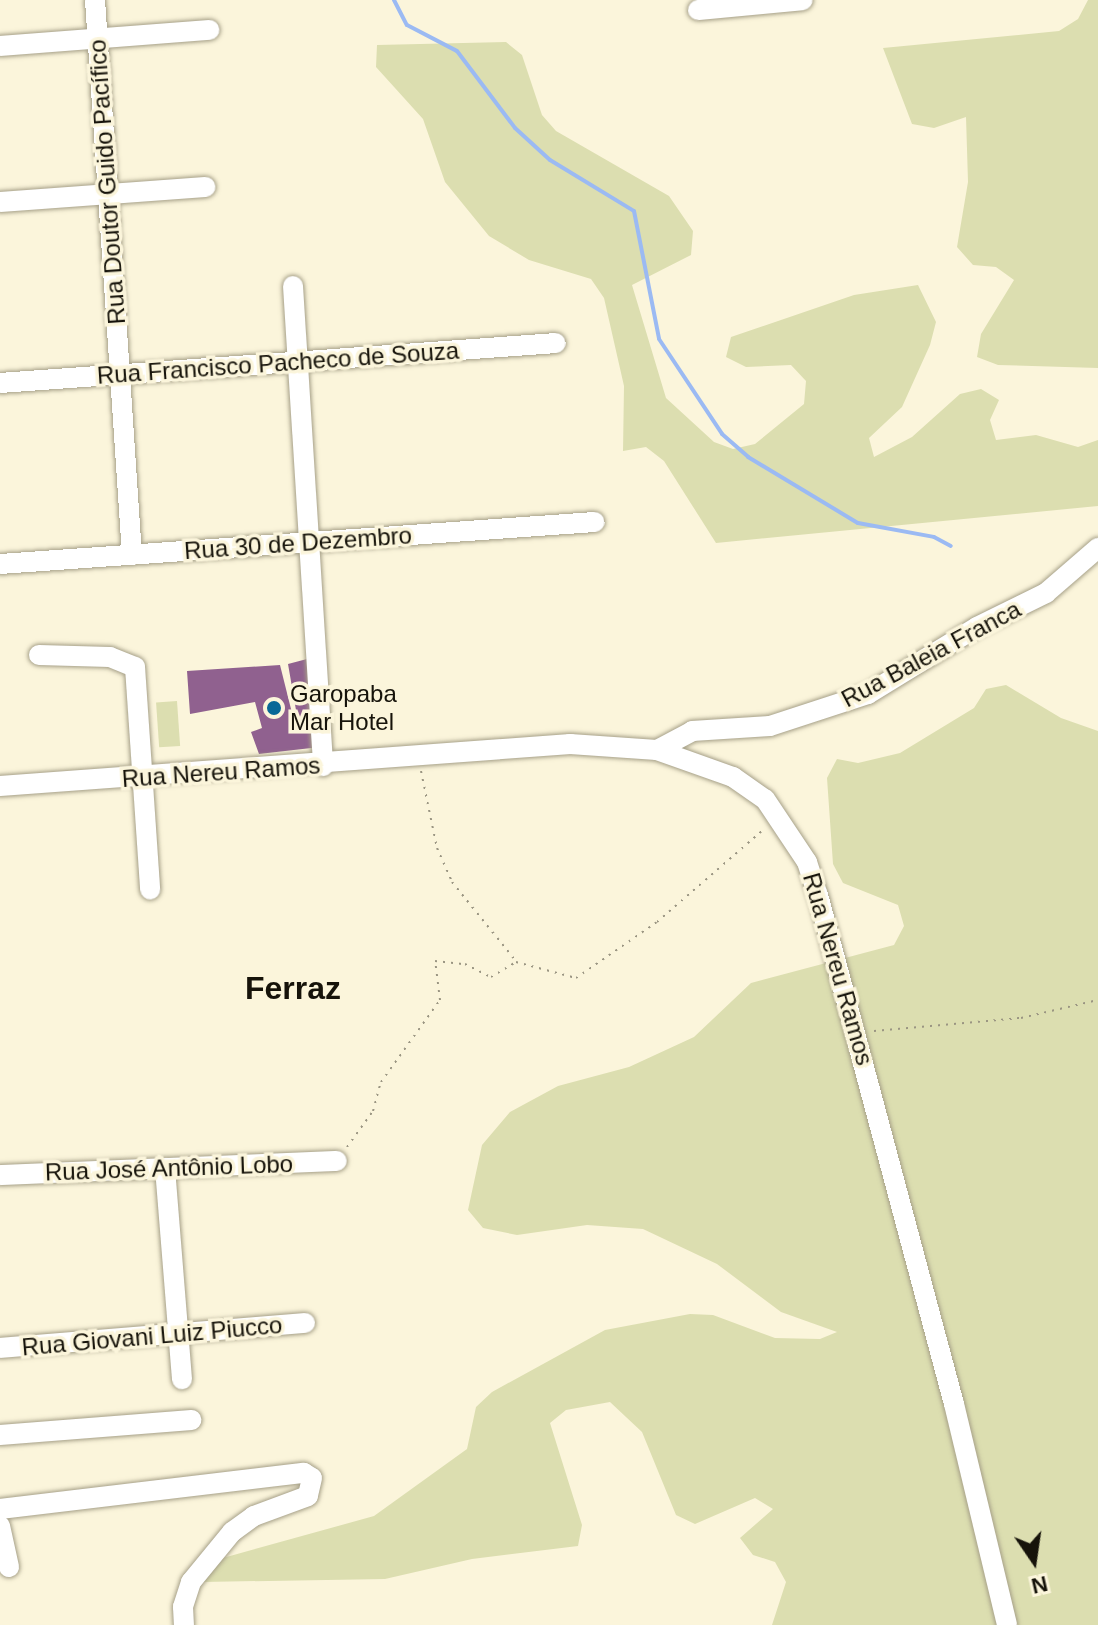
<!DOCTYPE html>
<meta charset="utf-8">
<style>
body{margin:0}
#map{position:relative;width:1098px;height:1625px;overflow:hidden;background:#fbf5db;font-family:Arial,sans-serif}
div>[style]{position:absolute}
.green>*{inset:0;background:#dcdeb0;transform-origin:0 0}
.stream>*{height:4px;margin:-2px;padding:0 2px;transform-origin:2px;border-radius:2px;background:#9bbaf3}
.building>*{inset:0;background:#90618f}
.path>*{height:2px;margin-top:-1px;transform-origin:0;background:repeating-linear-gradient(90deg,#9a9582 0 2px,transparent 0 8px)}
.roads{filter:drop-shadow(0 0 2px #a6a088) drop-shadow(0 0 2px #a6a088)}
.minor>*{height:20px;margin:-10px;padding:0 10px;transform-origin:10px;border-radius:10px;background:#fff}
.dots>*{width:22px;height:22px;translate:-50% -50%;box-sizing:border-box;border:4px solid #fbf5db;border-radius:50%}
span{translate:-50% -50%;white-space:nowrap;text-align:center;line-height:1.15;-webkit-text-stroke:7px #fbf5db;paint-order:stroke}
.street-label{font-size:24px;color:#16130a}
.poi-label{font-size:24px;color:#16130a}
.left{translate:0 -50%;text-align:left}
.district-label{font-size:32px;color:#16130a;font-weight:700}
.north{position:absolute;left:994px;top:1521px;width:80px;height:80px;-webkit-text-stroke:6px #fbf5db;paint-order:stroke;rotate:167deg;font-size:22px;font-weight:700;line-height:32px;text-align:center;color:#16130a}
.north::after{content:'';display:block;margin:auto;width:28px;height:36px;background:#16130a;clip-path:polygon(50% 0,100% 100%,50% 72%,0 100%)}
</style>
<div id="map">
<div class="green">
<i style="clip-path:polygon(1088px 0,1098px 0,1098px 368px,998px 365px,977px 357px,981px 334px,1014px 280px,996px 267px,973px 265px,957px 247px,968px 182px,966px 117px,934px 128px,912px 124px,883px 48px,1059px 31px,1078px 19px)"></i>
<i style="clip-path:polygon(506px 42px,522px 55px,542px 115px,556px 131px,669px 196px,693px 231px,691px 255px,632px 285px,666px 398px,714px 442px,733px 449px,755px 444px,804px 404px,806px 381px,791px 365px,746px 367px,726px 357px,731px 337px,854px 295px,918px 285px,936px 322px,930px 345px,902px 407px,869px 438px,874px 457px,912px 437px,960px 394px,981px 389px,999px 400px,990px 420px,996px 440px,1036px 435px,1078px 447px,1098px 440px,1098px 506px,716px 543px,664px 461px,646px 447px,623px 451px,624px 386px,604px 298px,591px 279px,529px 260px,489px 236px,445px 182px,423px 119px,376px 67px,377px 45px)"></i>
<i style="clip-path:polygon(1006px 685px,1061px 718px,1098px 731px,1098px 1625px,772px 1625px,786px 1582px,775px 1562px,753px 1555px,740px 1538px,773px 1509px,755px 1498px,695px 1524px,676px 1515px,642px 1432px,610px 1402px,566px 1410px,550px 1423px,582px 1525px,578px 1546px,472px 1559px,385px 1579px,202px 1582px,205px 1563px,374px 1516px,467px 1449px,476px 1407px,492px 1392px,605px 1330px,690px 1314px,713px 1315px,775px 1338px,820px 1339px,837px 1332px,781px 1312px,717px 1264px,643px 1229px,587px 1225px,517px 1235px,483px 1228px,468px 1210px,482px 1145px,510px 1112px,558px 1086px,629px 1067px,694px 1037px,751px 983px,894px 945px,904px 926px,898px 905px,843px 883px,833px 864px,827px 778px,837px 759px,858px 763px,900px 753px,974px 708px,986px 689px)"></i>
<i style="left:177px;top:701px;width:45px;height:21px;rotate:86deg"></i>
</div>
<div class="stream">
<i style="left:394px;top:0;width:28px;rotate:63deg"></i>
<i style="left:407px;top:25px;width:56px;rotate:27.5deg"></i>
<i style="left:457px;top:51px;width:96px;rotate:53deg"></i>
<i style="left:515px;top:128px;width:47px;rotate:42.4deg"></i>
<i style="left:550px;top:160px;width:98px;rotate:31.3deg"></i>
<i style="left:634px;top:211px;width:130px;rotate:78.9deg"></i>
<i style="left:659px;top:339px;width:114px;rotate:56.4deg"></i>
<i style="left:722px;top:434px;width:35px;rotate:41deg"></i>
<i style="left:748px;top:457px;width:128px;rotate:31deg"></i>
<i style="left:858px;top:523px;width:77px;rotate:10.4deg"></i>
<i style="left:934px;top:537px;width:19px;rotate:28deg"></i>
</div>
<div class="building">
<i style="clip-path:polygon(307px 659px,320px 747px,259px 754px,251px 732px,262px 728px,255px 702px,190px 714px,187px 671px,280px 665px,293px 717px,297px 716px,288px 664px)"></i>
</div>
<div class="path">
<i style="left:421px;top:771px;width:79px;rotate:78.3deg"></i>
<i style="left:437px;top:848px;width:37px;rotate:66deg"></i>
<i style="left:452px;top:882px;width:102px;rotate:51deg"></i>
<i style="left:874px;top:1031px;width:148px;rotate:-5.1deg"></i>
<i style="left:1021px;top:1018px;width:79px;rotate:-13.2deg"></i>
<i style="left:347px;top:1147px;width:44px;rotate:-54.2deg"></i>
<i style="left:373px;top:1111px;width:30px;rotate:-75deg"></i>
<i style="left:381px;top:1082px;width:101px;rotate:-54.3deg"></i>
<i style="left:440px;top:1000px;width:39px;rotate:-97deg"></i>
<i style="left:435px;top:961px;width:30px;rotate:6deg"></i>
<i style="left:465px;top:964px;width:29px;rotate:27deg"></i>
<i style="left:491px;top:977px;width:29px;rotate:-31deg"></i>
<i style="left:516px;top:962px;width:62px;rotate:14.9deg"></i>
<i style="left:576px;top:978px;width:98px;rotate:-34.7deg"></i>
<i style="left:657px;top:922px;width:140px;rotate:-41deg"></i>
</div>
<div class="roads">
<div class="minor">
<i style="left:95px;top:0;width:556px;rotate:86.19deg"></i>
<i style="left:698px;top:10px;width:105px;rotate:-5.4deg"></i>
<i style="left:0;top:46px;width:210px;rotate:-4.4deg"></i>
<i style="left:0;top:202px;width:206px;rotate:-4.2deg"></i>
<i style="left:293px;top:286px;width:481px;rotate:86.4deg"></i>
<i style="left:0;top:383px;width:557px;rotate:-4.11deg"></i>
<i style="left:0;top:564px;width:596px;rotate:-4.04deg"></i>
<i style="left:39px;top:655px;width:71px;rotate:1.6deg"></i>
<i style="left:110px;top:657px;width:27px;rotate:22deg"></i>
<i style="left:135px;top:667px;width:223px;rotate:86.1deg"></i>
<i style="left:657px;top:750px;width:40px;rotate:-28deg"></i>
<i style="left:692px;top:731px;width:78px;rotate:-3.7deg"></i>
<i style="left:770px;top:726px;width:103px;rotate:-18.1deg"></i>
<i style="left:868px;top:694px;width:128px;rotate:-31.6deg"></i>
<i style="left:977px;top:627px;width:77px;rotate:-26.2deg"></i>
<i style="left:1046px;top:593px;width:69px;rotate:-40.9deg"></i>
<i style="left:0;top:786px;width:572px;rotate:-4.21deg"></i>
<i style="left:570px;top:744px;width:87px;rotate:3.9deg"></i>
<i style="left:657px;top:750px;width:81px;rotate:19.6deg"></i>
<i style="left:733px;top:777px;width:39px;rotate:35deg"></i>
<i style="left:765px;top:799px;width:76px;rotate:56.3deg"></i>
<i style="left:807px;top:862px;width:35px;rotate:72deg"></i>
<i style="left:818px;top:895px;width:527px;rotate:75.04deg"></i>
<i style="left:954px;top:1404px;width:227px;rotate:76.5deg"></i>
<i style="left:165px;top:1168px;width:212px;rotate:85.4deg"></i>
<i style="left:0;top:1175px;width:337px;rotate:-2.4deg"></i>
<i style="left:0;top:1348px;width:306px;rotate:-4.7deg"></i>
<i style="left:0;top:1435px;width:192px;rotate:-4.5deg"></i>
<i style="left:0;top:1509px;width:306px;rotate:-6.8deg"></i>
<i style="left:304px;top:1473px;width:9px;rotate:32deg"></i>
<i style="left:312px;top:1478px;width:18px;rotate:103deg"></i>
<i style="left:308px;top:1496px;width:58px;rotate:159.7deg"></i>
<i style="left:254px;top:1516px;width:27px;rotate:144deg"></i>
<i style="left:232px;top:1532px;width:65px;rotate:129.4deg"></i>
<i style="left:191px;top:1582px;width:26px;rotate:108deg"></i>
<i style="left:183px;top:1607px;width:18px;rotate:87deg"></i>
<i style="left:0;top:1526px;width:42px;rotate:77.6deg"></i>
</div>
</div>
<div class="dots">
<i style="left:274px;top:708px;background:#086897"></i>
</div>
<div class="street-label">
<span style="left:107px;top:182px;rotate:-94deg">Rua Doutor Guido Pacífico</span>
<span style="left:278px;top:363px;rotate:-4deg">Rua Francisco Pacheco de Souza</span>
<span style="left:298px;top:543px;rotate:-4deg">Rua 30 de Dezembro</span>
<span style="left:931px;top:654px;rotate:-28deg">Rua Baleia Franca</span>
<span style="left:221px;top:772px;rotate:-4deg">Rua Nereu Ramos</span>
<span style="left:838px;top:969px;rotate:74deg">Rua Nereu Ramos</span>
<span style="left:169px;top:1168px;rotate:-2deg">Rua José Antônio Lobo</span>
<span style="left:152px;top:1336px;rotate:-5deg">Rua Giovani Luiz Piucco</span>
</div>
<div class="poi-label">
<span class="left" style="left:290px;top:708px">Garopaba<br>Mar Hotel</span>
</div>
<div class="district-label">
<span style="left:293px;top:988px">Ferraz</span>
</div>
<div class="north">N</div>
</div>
